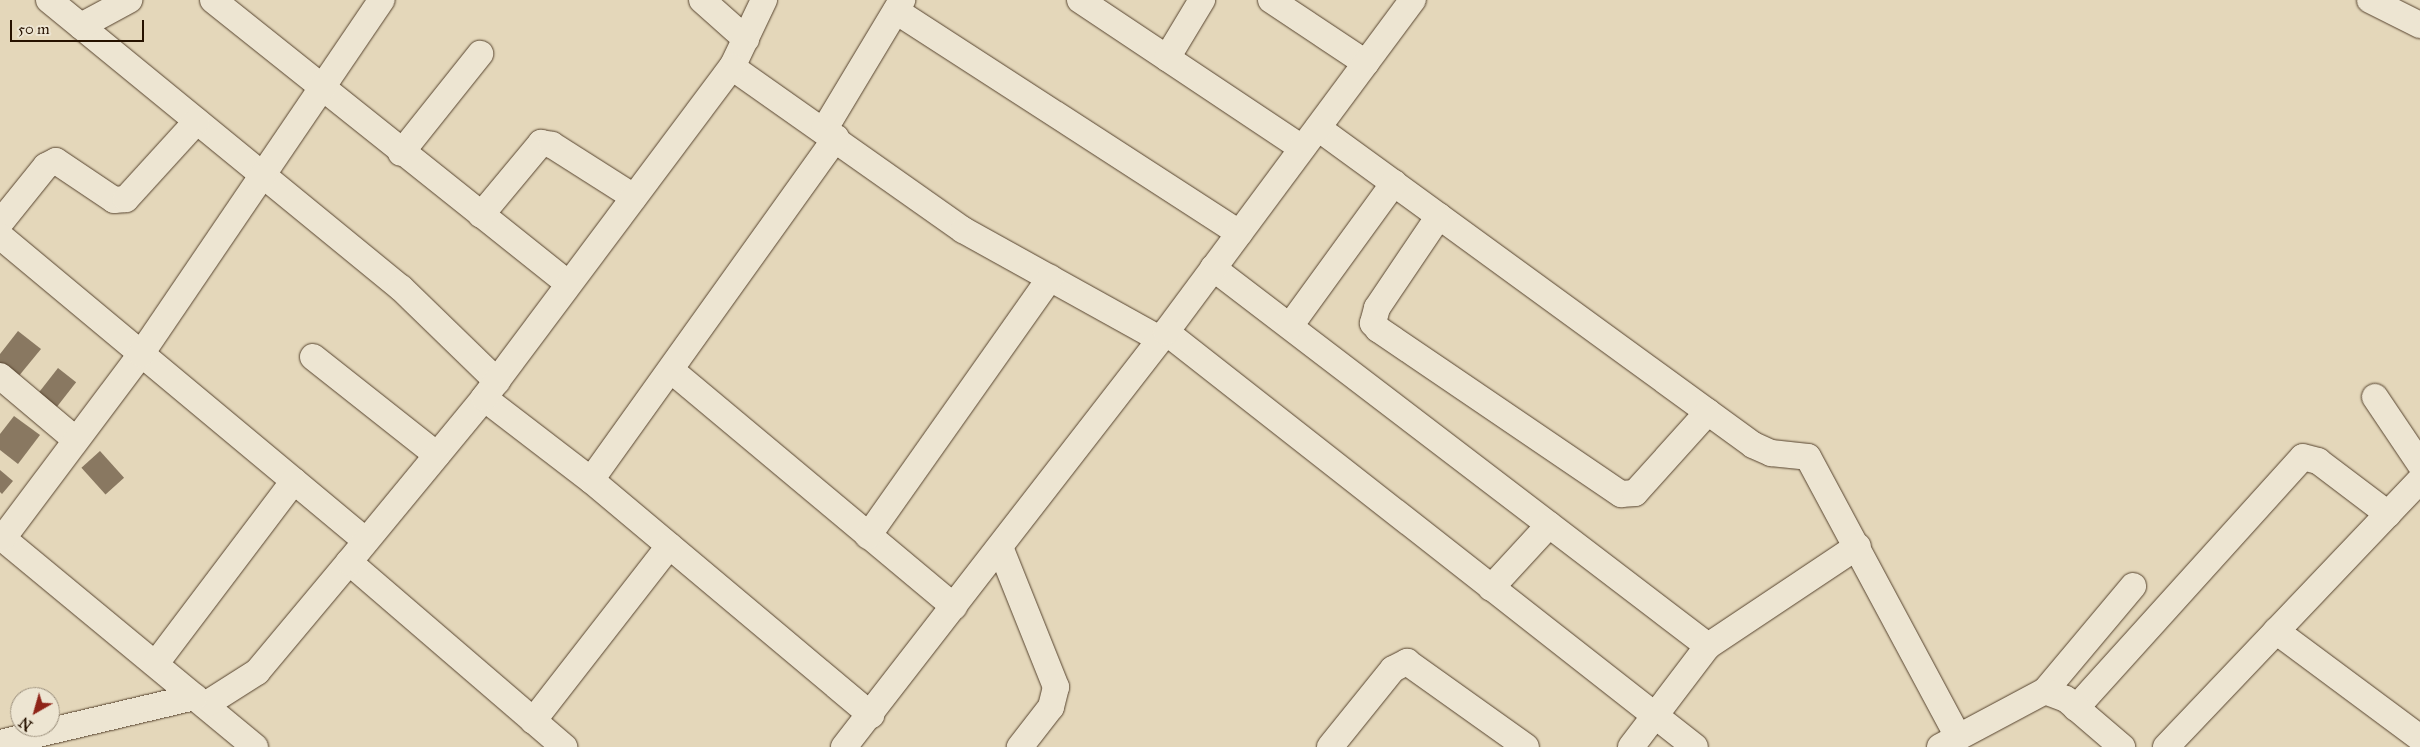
<!DOCTYPE html>
<style>
body{margin:0}
#map{position:relative;width:2420px;height:747px;overflow:hidden;background:#e4d7ba;font-family:"IM FELL Great Primer",serif}
div>[style]{position:absolute}
.building>*{inset:0;background:#897861;transform-origin:0 0}
.roads{filter:drop-shadow(0 0 1px #56432e) drop-shadow(0 0 1px #56432e)}
.minor>*{height:26px;margin:-13px;padding:0 13px;transform-origin:13px;border-radius:13px;background:#ede5d2}
span{translate:-50% -50%;white-space:nowrap;text-align:center;line-height:1.15;-webkit-text-stroke:4.5px #ede5d2;paint-order:stroke}
.north{position:absolute;left:10px;top:687px;width:50px;height:50px;box-sizing:border-box;background:#ede5d2;border:1px solid #9d917e;border-radius:50%;rotate:218deg;font-size:14px;font-weight:700;line-height:20px;text-align:center;color:#261200}
.north::after{content:'';display:block;margin:auto;width:18px;height:22px;background:#8f2418;clip-path:polygon(50% 0,100% 100%,50% 72%,0 100%)}
.scale{position:absolute;left:10px;top:20px;width:134px;height:22px;box-sizing:border-box;border:2px solid #261200;border-top:0;padding-left:6px;font-size:15px;line-height:18px;white-space:nowrap;color:#261200;-webkit-text-stroke:4px #ede5d2;paint-order:stroke}
</style>
<div id="map">
<div class="building">
<i style="clip-path:polygon(18px 331px,41px 349px,18px 377px,0 363px,0 354px)"></i>
<i style="left:58px;top:368px;width:23px;height:34px;rotate:38deg"></i>
<i style="clip-path:polygon(14px 416px,40px 435px,18px 464px,0 450px,0 434px)"></i>
<i style="left:100px;top:451px;width:36px;height:25px;rotate:48deg"></i>
<i style="clip-path:polygon(0 470px,13px 481px,2px 494px,0 492px)"></i>
</div>
<div class="roads">
<div class="minor">
<i style="left:49px;top:0;width:455px;rotate:39.3deg"></i>
<i style="left:401px;top:288px;width:134px;rotate:44.1deg"></i>
<i style="left:213px;top:0;width:455px;rotate:38.6deg"></i>
<i style="left:702px;top:0;width:59px;rotate:41.6deg"></i>
<i style="left:764px;top:0;width:74px;rotate:115.5deg"></i>
<i style="left:732px;top:67px;width:283px;rotate:35.2deg"></i>
<i style="left:963px;top:230px;width:225px;rotate:29deg"></i>
<i style="left:1080px;top:0;width:267px;rotate:33.7deg"></i>
<i style="left:1271px;top:0;width:114px;rotate:33.6deg"></i>
<i style="left:2370px;top:0;width:56px;rotate:26.6deg"></i>
<i style="left:896px;top:11px;width:409px;rotate:32.9deg"></i>
<i style="left:81px;top:26px;width:55px;rotate:-28.4deg"></i>
<i style="left:1167px;top:58px;width:68px;rotate:-58.9deg"></i>
<i style="left:1318px;top:128px;width:538px;rotate:36.08deg"></i>
<i style="left:1753px;top:445px;width:20px;rotate:24deg"></i>
<i style="left:1771px;top:453px;width:37px;rotate:6deg"></i>
<i style="left:1808px;top:457px;width:318px;rotate:61.8deg"></i>
<i style="left:824px;top:130px;width:152px;rotate:-59deg"></i>
<i style="left:401px;top:153px;width:127px;rotate:-51.4deg"></i>
<i style="left:481px;top:215px;width:94px;rotate:-50.2deg"></i>
<i style="left:541px;top:143px;width:11px;rotate:10deg"></i>
<i style="left:552px;top:145px;width:97px;rotate:32.4deg"></i>
<i style="left:1439px;top:216px;width:111px;rotate:124deg"></i>
<i style="left:1377px;top:308px;width:16px;rotate:105deg"></i>
<i style="left:1373px;top:323px;width:8px;rotate:50deg"></i>
<i style="left:1378px;top:329px;width:294px;rotate:34.2deg"></i>
<i style="left:1621px;top:494px;width:14px;rotate:-4deg"></i>
<i style="left:1635px;top:493px;width:109px;rotate:-48deg"></i>
<i style="left:0;top:223px;width:73px;rotate:-51.1deg"></i>
<i style="left:46px;top:166px;width:11px;rotate:-27deg"></i>
<i style="left:56px;top:161px;width:70px;rotate:33.9deg"></i>
<i style="left:114px;top:200px;width:12px;rotate:-5deg"></i>
<i style="left:126px;top:199px;width:105px;rotate:-47.7deg"></i>
<i style="left:0;top:236px;width:476px;rotate:39.8deg"></i>
<i style="left:1213px;top:268px;width:623px;rotate:37.37deg"></i>
<i style="left:1290px;top:326px;width:177px;rotate:-54deg"></i>
<i style="left:1166px;top:332px;width:672px;rotate:38.11deg"></i>
<i style="left:313px;top:357px;width:158px;rotate:38.3deg"></i>
<i style="left:671px;top:370px;width:369px;rotate:39.9deg"></i>
<i style="left:0;top:376px;width:99px;rotate:40.1deg"></i>
<i style="left:2375px;top:397px;width:81px;rotate:56.1deg"></i>
<i style="left:484px;top:398px;width:135px;rotate:37.5deg"></i>
<i style="left:591px;top:480px;width:366px;rotate:40deg"></i>
<i style="left:591px;top:480px;width:421px;rotate:-54.4deg"></i>
<i style="left:0;top:536px;width:331px;rotate:39.6deg"></i>
<i style="left:868px;top:536px;width:316px;rotate:-54.8deg"></i>
<i style="left:3px;top:538px;width:230px;rotate:-53.1deg"></i>
<i style="left:141px;top:354px;width:428px;rotate:-55.8deg"></i>
<i style="left:1000px;top:547px;width:151px;rotate:68.2deg"></i>
<i style="left:1056px;top:687px;width:21px;rotate:104deg"></i>
<i style="left:1051px;top:707px;width:51px;rotate:127.8deg"></i>
<i style="left:349px;top:562px;width:284px;rotate:40.7deg"></i>
<i style="left:1491px;top:588px;width:86px;rotate:-47.4deg"></i>
<i style="left:2276px;top:631px;width:179px;rotate:36.6deg"></i>
<i style="left:157px;top:662px;width:227px;rotate:-52.9deg"></i>
<i style="left:2045px;top:691px;width:137px;rotate:-50deg"></i>
<i style="left:205px;top:705px;width:62px;rotate:-32.4deg"></i>
<i style="left:257px;top:672px;width:143px;rotate:-50.1deg"></i>
<i style="left:349px;top:562px;width:212px;rotate:-50.5deg"></i>
<i style="left:484px;top:398px;width:414px;rotate:-53.2deg"></i>
<i style="left:2076px;top:708px;width:338px;rotate:-47.9deg"></i>
<i style="left:2303px;top:457px;width:16px;rotate:15deg"></i>
<i style="left:2318px;top:461px;width:88px;rotate:37.1deg"></i>
<i style="left:533px;top:721px;width:222px;rotate:-52.1deg"></i>
<i style="left:0;top:743px;width:200px;rotate:-13.3deg"></i>
<i style="left:844px;top:747px;width:525px;rotate:-52.19deg"></i>
<i style="left:1166px;top:332px;width:414px;rotate:-53.4deg"></i>
<i style="left:1330px;top:747px;width:100px;rotate:-51.1deg"></i>
<i style="left:1393px;top:669px;width:16px;rotate:-27deg"></i>
<i style="left:1407px;top:662px;width:146px;rotate:35.5deg"></i>
<i style="left:1631px;top:747px;width:127px;rotate:-52.7deg"></i>
<i style="left:1708px;top:646px;width:180px;rotate:-33.7deg"></i>
<i style="left:1940px;top:747px;width:119px;rotate:-28.1deg"></i>
<i style="left:2045px;top:691px;width:22px;rotate:21deg"></i>
<i style="left:2066px;top:699px;width:74px;rotate:40.6deg"></i>
<i style="left:2166px;top:747px;width:369px;rotate:-46.4deg"></i>
</div>
</div>
<div class="north">N</div>
<div class="scale">50 m</div>
</div>
